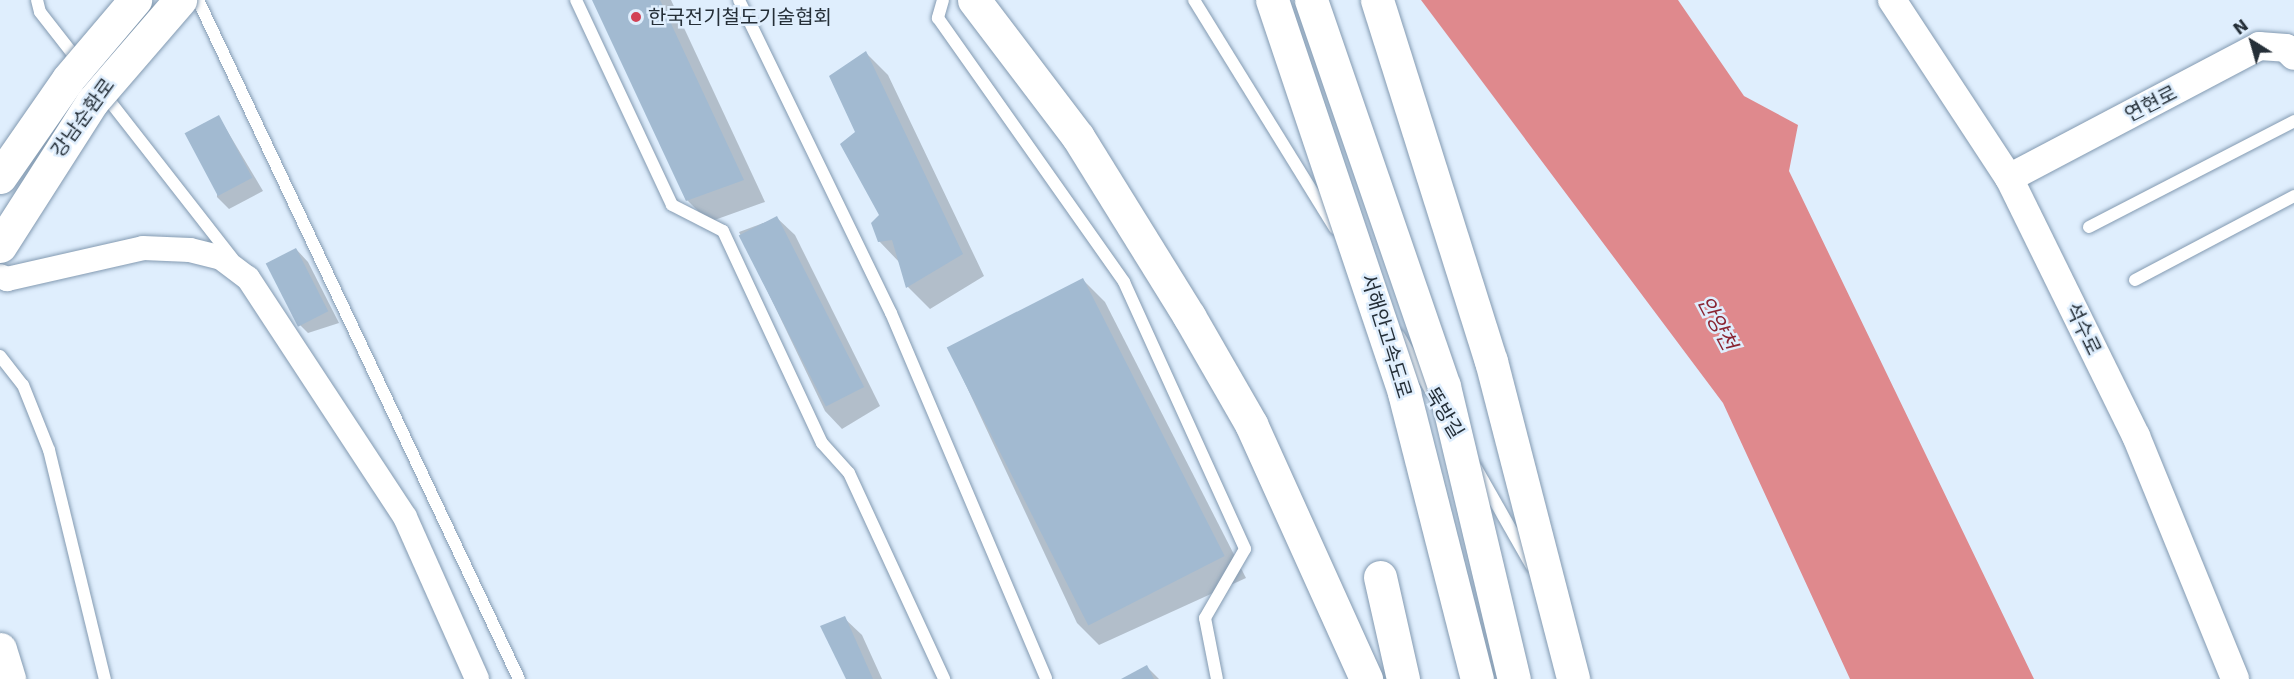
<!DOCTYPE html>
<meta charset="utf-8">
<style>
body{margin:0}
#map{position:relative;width:2294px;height:679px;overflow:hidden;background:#dfeefd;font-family:"DejaVu Sans","Noto Sans KR",sans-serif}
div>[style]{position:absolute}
.water>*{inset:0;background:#df898d}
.shadow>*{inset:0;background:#0003}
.building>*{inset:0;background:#a2bad1;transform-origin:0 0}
.roads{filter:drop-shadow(0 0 2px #839ab1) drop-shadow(0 0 2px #839ab1)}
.service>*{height:12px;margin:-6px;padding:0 6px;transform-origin:6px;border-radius:6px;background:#fff}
.minor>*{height:24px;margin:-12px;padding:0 12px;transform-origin:12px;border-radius:12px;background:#fff}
.tertiary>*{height:28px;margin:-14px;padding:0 14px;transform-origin:14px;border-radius:14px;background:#fff}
.motorway>*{height:33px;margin:-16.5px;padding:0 16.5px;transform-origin:16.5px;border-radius:16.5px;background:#fff}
.bridges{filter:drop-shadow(0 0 2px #839ab1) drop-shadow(0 0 2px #839ab1)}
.trunk-bridge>*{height:33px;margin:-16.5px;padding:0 16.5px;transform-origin:16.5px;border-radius:16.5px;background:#fff}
.motorway-bridge>*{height:33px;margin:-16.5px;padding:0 16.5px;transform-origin:16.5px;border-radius:16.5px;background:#fff}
.dots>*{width:16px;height:16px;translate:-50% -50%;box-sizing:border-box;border:3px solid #dfeefd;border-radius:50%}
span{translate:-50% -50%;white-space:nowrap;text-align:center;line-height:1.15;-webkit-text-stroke:5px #dfeefd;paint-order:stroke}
.poi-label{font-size:20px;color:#252f38}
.left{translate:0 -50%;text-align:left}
.street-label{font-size:20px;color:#252f38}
.water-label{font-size:21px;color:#8a2533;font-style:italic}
.north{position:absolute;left:2222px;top:12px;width:60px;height:60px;-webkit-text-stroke:4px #dfeefd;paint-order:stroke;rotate:323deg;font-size:16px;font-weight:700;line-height:24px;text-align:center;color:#252f38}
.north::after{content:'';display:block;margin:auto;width:21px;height:27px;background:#252f38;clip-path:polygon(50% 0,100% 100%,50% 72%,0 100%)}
</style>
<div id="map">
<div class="water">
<i style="clip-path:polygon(1421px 0,1678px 0,1744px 96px,1798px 125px,1789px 171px,2034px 679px,1850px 679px,1723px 403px)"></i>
</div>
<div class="shadow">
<i style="clip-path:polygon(594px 0,671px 0,765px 202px,709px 222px,687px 200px)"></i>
<i style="clip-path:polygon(866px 53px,888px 75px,984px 276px,930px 309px,908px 287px,900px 263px,879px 241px,881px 215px,857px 132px)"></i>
<i style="clip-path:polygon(219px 117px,263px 191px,229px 209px,217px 197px)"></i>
<i style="clip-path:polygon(777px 218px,795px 235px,880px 406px,842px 429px,825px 411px,739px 232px)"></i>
<i style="clip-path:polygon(296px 249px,308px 262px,339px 323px,308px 333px,296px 321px)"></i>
<i style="clip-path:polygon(1083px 280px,1105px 302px,1246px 578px,1099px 645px,1077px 623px,950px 351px)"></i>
<i style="clip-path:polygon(844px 618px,862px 635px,882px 679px,848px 679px)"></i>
<i style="clip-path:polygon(1147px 667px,1159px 679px,1124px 679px)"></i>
</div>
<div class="building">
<i style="clip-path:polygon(592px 0,660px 0,744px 180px,686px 201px)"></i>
<i style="clip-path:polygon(866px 51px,963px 254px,906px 288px,892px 240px,878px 242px,871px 223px,879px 215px,840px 144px,855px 132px,829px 76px)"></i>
<i style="left:219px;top:115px;width:71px;height:39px;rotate:62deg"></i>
<i style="left:777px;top:216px;width:192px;height:43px;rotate:63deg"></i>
<i style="left:296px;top:248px;width:71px;height:34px;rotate:63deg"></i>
<i style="left:1083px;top:278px;width:312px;height:153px;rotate:63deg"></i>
<i style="clip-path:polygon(845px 616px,873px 679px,846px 679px,820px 626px)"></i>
<i style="clip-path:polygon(1147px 665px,1154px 679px,1121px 679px)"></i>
</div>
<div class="roads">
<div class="service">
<i style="left:37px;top:0;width:12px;rotate:76deg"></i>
<i style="left:40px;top:12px;width:313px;rotate:52deg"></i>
<i style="left:198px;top:0;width:751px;rotate:64.7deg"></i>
<i style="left:576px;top:0;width:226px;rotate:64.9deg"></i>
<i style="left:672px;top:205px;width:57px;rotate:27deg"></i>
<i style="left:723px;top:231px;width:234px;rotate:65deg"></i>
<i style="left:822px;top:443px;width:40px;rotate:48deg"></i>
<i style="left:849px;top:473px;width:227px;rotate:65.2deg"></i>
<i style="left:739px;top:0;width:348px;rotate:64.1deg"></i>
<i style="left:891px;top:313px;width:397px;rotate:67deg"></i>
<i style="left:943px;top:0;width:19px;rotate:106deg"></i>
<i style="left:938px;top:18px;width:323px;rotate:54.8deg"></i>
<i style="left:1124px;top:282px;width:293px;rotate:65.6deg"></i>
<i style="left:1245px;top:549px;width:80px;rotate:120.1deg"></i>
<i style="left:1205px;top:618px;width:62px;rotate:78.9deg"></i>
<i style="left:1194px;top:0;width:268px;rotate:58.3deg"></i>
<i style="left:2089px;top:227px;width:231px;rotate:-27.3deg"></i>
<i style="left:2135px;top:280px;width:180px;rotate:-27.8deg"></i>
<i style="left:1399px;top:336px;width:64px;rotate:59.8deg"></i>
<i style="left:0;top:356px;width:37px;rotate:52deg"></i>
<i style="left:23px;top:385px;width:70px;rotate:68.2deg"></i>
<i style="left:49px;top:450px;width:236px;rotate:76.3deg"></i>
<i style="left:1476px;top:468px;width:112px;rotate:60.4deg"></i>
</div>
<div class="minor">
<i style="left:0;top:276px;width:8px;rotate:23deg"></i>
<i style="left:7px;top:279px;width:139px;rotate:-12.8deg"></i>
<i style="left:143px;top:248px;width:47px;rotate:2.4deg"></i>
<i style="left:190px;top:250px;width:32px;rotate:14deg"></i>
<i style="left:221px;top:258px;width:34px;rotate:37deg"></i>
<i style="left:248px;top:278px;width:286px;rotate:56.7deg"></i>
<i style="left:405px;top:517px;width:177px;rotate:66deg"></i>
</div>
<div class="tertiary">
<i style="left:1892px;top:0;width:213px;rotate:56.7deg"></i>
<i style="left:2009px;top:178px;width:288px;rotate:63.8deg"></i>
<i style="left:2136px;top:436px;width:262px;rotate:67.8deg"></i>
<i style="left:2009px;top:178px;width:283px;rotate:-27.8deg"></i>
<i style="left:2259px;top:46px;width:27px;rotate:4deg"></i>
<i style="left:2286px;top:48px;width:11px;rotate:45deg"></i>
</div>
<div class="motorway">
<i style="left:974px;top:0;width:172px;rotate:52.8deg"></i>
<i style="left:1078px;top:137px;width:211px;rotate:58.2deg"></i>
<i style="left:1189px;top:316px;width:125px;rotate:60.1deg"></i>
<i style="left:1251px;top:424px;width:280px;rotate:65.7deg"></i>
<i style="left:1380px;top:577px;width:105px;rotate:77.3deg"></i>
<i style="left:0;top:649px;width:31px;rotate:73deg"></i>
</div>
</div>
<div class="bridges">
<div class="trunk-bridge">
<i style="left:0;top:177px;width:119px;rotate:-55.2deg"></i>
<i style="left:68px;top:79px;width:104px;rotate:-49.7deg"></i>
<i style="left:0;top:246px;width:171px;rotate:-57.4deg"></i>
<i style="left:92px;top:102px;width:135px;rotate:-49.2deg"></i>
</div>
<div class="motorway-bridge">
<i style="left:1272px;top:0;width:415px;rotate:71.4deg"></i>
<i style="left:1404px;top:393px;width:295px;rotate:75.7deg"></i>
<i style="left:1311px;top:0;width:408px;rotate:71deg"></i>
<i style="left:1444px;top:386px;width:301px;rotate:76.6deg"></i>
<i style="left:1377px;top:0;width:379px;rotate:72.5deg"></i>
<i style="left:1491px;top:361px;width:328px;rotate:75.5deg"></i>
</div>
</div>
<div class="dots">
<i style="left:636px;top:17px;background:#d24155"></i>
</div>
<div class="poi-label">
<span class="left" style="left:648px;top:17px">한국전기철도기술협회</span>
</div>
<div class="street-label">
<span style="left:2151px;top:104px;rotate:-27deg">연현로</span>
<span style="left:83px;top:118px;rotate:-54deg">강남순환로</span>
<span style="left:2083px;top:329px;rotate:64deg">석수로</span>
<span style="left:1386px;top:336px;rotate:73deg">서해안고속도로</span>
<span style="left:1444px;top:413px;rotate:59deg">뚝방길</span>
</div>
<div class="water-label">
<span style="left:1717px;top:323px;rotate:62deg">안양천</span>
</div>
<div class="north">N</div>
</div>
